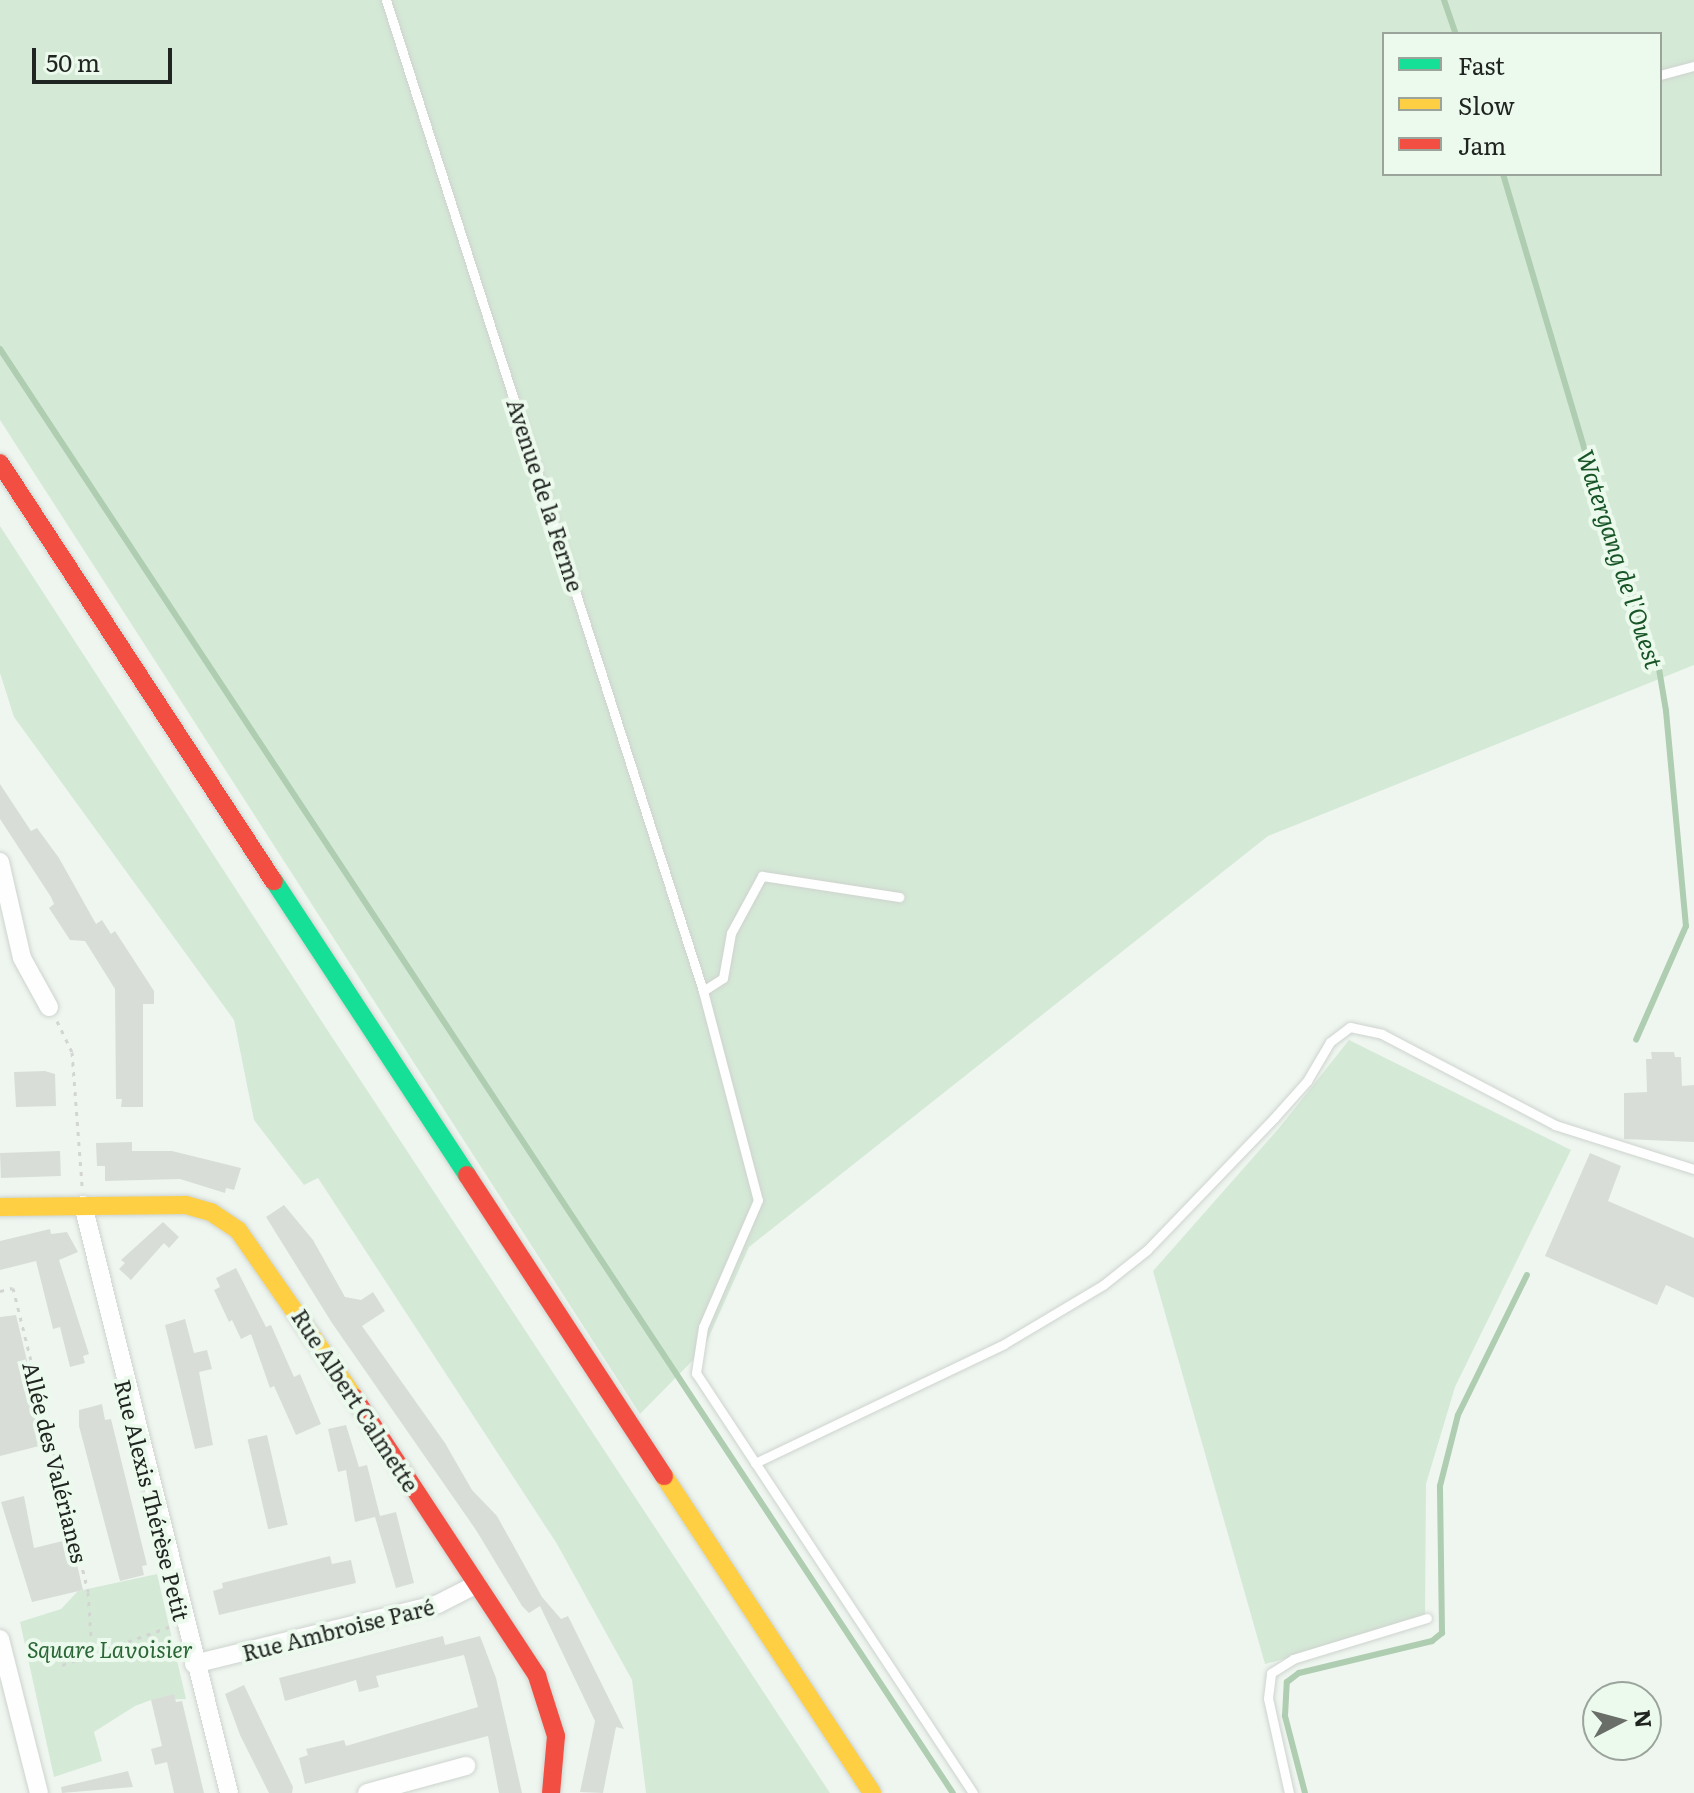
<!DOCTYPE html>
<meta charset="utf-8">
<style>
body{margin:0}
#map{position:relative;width:1694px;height:1793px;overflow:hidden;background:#eff6f0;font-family:Literata,serif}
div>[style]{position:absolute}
.green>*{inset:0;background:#d5e9d7}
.stream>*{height:6px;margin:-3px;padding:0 3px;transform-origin:3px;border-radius:3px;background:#aecdb1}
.building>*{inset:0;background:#d8ddd8;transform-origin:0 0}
.path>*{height:3px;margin-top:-1.5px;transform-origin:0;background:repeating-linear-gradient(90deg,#d3d5d3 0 4px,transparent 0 10px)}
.roads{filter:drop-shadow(0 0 2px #ced3ce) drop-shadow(0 0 2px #ced3ce)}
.lane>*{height:9px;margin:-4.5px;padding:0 4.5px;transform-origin:4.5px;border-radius:4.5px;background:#fdfefd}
.street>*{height:18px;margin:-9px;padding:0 9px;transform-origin:9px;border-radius:9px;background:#fdfefd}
.fast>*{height:18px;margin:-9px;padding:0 9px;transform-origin:9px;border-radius:9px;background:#16e098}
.slow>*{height:18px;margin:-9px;padding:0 9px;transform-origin:9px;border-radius:9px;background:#ffcf43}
.jam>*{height:18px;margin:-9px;padding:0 9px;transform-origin:9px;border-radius:9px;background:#f24e42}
span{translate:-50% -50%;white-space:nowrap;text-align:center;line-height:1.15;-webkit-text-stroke:8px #ecf9ed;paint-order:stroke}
.street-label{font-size:22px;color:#212521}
.park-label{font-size:22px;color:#2b6637;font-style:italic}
.water-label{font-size:24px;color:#185526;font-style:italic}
.legend{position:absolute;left:1382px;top:32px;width:280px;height:144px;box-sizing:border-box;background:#ecf9ed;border:2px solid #9ba49b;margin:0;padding:10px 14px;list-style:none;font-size:24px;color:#212521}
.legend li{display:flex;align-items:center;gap:16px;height:40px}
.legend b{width:40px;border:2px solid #9ba49b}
.north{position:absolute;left:1582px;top:1681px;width:80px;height:80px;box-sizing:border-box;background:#ecf9ed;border:2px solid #9ba49b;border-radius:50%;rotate:84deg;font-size:22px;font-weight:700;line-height:32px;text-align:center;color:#212521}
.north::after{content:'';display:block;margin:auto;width:28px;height:36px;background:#696e69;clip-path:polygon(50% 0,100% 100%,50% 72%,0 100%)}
.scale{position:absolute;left:32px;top:48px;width:140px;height:36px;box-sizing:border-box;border:4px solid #212521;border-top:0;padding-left:10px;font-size:24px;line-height:28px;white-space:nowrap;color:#212521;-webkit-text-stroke:6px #ecf9ed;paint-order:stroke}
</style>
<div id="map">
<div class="green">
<i style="clip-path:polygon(evenodd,0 0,1694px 0,1694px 665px,1268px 836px,749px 1247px,703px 1350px,640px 1414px,0 420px,0 0,1384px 34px,1660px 34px,1660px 174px,1384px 174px,1384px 34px)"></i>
<i style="clip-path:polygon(0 526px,328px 1031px,830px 1793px,646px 1793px,632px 1680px,557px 1544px,318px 1178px,304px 1185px,254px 1120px,234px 1020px,14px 717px,0 673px)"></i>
<i style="clip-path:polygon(1349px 1040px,1571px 1150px,1455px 1387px,1426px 1484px,1425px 1620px,1265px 1664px,1153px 1271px,1279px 1128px)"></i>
<i style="clip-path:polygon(157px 1574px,186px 1699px,151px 1700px,135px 1706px,94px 1732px,102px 1761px,54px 1777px,20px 1622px,61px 1609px,78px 1591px)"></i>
</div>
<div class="stream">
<i style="left:1444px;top:0;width:36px;rotate:71deg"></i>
<i style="left:1503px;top:174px;width:405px;rotate:73.5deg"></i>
<i style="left:1618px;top:562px;width:109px;rotate:68.4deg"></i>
<i style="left:1658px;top:663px;width:49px;rotate:80.5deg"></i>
<i style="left:1666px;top:711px;width:216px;rotate:84.7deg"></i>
<i style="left:1686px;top:926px;width:124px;rotate:113.7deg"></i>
<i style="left:0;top:349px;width:1730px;rotate:56.58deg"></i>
<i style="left:1305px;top:1793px;width:80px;rotate:-104.6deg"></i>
<i style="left:1285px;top:1716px;width:34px;rotate:-87deg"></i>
<i style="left:1287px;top:1682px;width:15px;rotate:-37deg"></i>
<i style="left:1299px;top:1673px;width:137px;rotate:-13.5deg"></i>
<i style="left:1432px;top:1641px;width:13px;rotate:-39deg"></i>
<i style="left:1442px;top:1633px;width:147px;rotate:-90.8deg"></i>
<i style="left:1440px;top:1486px;width:73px;rotate:-75.8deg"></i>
<i style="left:1458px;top:1415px;width:156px;rotate:-63.8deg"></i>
</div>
<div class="building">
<i style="clip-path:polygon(0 784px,31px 831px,37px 828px,59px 858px,96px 924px,102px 920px,111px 934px,115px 931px,154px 991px,154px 1004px,143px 1004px,143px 1107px,121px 1107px,122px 1099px,116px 1099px,115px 989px,85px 941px,70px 940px,49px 908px,54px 904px,51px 897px,0 819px)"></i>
<i style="clip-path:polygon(1651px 1052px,1674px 1052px,1675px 1057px,1681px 1057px,1682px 1086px,1694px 1085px,1694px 1142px,1624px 1139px,1624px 1093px,1647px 1092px,1646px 1059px,1652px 1059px)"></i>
<i style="clip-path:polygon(45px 1071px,55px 1074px,56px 1106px,16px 1107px,14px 1072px)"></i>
<i style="clip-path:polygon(132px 1142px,132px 1151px,172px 1151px,241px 1168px,234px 1190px,226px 1188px,225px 1193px,180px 1179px,105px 1181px,105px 1166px,97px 1166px,96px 1143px)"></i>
<i style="left:60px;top:1151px;width:25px;height:60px;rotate:88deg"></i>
<i style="clip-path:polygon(1590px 1153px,1621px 1166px,1608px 1201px,1694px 1238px,1694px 1298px,1666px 1285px,1657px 1305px,1545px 1256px)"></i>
<i style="clip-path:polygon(284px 1205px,313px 1240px,345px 1297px,361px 1300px,373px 1292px,385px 1311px,362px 1326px,445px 1443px,472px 1490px,497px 1516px,542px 1597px,561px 1619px,568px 1616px,624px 1729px,616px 1727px,603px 1793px,580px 1792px,595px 1721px,540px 1606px,529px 1613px,522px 1606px,476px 1530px,332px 1323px,266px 1217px)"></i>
<i style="clip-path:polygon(163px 1222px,179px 1237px,169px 1248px,164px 1243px,131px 1280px,119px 1269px,125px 1263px,121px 1260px)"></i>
<i style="clip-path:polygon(50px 1229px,51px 1234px,67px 1232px,78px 1252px,59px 1260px,89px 1354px,83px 1356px,85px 1363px,70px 1367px,60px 1327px,53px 1329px,36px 1261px,0 1270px,0 1241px)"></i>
<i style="clip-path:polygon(236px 1268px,266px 1327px,271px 1325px,294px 1377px,300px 1374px,321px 1424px,296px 1435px,274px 1386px,270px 1388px,251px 1334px,241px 1339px,232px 1320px,229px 1322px,214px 1290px,220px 1287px,216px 1278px)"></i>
<i style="clip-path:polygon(16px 1315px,47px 1444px,0 1456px,0 1317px)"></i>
<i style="clip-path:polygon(185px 1319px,194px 1353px,207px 1350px,212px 1369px,199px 1372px,213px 1445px,195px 1449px,165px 1325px)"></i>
<i style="clip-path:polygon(102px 1404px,105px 1420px,111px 1419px,147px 1565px,142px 1566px,144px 1575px,120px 1581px,79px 1426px,79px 1410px)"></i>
<i style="clip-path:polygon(346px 1425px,359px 1467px,367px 1465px,380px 1516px,396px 1512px,414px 1583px,396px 1588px,375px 1517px,355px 1522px,346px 1470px,338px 1472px,328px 1429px)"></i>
<i style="left:267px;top:1435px;width:92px;height:20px;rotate:77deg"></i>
<i style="clip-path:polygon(24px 1496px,34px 1548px,71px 1539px,83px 1590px,32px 1602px,1px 1502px)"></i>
<i style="clip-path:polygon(330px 1556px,332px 1564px,351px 1560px,356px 1583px,219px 1615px,213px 1591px,223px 1588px,222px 1583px)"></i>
<i style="clip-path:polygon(443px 1636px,445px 1645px,480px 1636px,496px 1678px,522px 1793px,499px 1793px,488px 1736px,305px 1784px,299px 1758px,308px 1755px,306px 1749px,344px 1740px,346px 1746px,478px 1707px,464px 1655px,376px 1676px,379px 1687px,359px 1692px,356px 1680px,285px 1701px,279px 1678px)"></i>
<i style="clip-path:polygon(244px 1685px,293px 1787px,292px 1793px,269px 1793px,240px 1735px,225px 1694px)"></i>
<i style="clip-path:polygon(174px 1694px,176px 1702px,182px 1701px,204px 1793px,174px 1793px,167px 1762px,155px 1765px,151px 1749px,162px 1746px,151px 1700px)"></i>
<i style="clip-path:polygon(128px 1771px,133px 1787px,62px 1793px,61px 1787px)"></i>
</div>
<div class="path">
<i style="left:57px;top:1021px;width:34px;rotate:64deg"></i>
<i style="left:72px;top:1052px;width:134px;rotate:85.7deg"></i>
<i style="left:0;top:1291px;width:13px;rotate:-13deg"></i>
<i style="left:13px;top:1288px;width:313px;rotate:76.1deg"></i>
<i style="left:88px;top:1592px;width:58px;rotate:86.1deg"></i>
<i style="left:62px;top:1665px;width:114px;rotate:-19.6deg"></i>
</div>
<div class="roads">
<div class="lane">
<i style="left:386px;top:0;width:1040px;rotate:72.26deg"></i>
<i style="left:703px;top:991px;width:216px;rotate:75.3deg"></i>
<i style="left:758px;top:1200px;width:138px;rotate:113.4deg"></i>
<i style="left:703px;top:1327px;width:47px;rotate:98.7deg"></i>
<i style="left:696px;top:1373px;width:503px;rotate:56.59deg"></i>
<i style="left:1660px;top:75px;width:35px;rotate:-15deg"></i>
<i style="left:703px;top:991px;width:24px;rotate:-33deg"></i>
<i style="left:723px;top:978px;width:46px;rotate:-79.9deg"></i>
<i style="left:731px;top:933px;width:65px;rotate:-61.5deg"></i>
<i style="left:762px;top:876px;width:139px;rotate:8.7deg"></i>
<i style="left:755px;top:1463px;width:276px;rotate:-25.5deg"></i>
<i style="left:1004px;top:1344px;width:115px;rotate:-30.8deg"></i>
<i style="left:1103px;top:1285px;width:56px;rotate:-38.5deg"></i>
<i style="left:1147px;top:1250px;width:183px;rotate:-46.1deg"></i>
<i style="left:1274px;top:1118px;width:50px;rotate:-48.3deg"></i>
<i style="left:1307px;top:1081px;width:45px;rotate:-59.5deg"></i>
<i style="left:1330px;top:1042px;width:25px;rotate:-37deg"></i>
<i style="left:1350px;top:1027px;width:33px;rotate:12deg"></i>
<i style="left:1382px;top:1034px;width:195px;rotate:27.7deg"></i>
<i style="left:1555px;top:1125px;width:146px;rotate:17.6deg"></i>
<i style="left:1289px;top:1793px;width:97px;rotate:-102.5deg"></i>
<i style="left:1268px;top:1698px;width:25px;rotate:-83deg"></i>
<i style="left:1271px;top:1673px;width:26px;rotate:-32deg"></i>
<i style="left:1293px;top:1659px;width:140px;rotate:-17deg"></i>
</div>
<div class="street">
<i style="left:0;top:862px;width:98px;rotate:77.1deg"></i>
<i style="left:22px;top:958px;width:56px;rotate:61.1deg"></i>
<i style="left:83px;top:1205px;width:606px;rotate:76.06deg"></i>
<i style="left:0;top:1639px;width:159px;rotate:75.8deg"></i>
<i style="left:194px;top:1664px;width:251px;rotate:-13.8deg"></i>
<i style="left:438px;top:1604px;width:44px;rotate:-27.1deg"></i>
<i style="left:367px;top:1793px;width:103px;rotate:-15.3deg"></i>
</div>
<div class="fast">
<i style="left:274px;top:881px;width:352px;rotate:56.7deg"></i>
</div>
<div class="slow">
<i style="left:0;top:1207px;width:186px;rotate:-0.6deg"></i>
<i style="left:186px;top:1205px;width:26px;rotate:16deg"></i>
<i style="left:211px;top:1212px;width:32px;rotate:34deg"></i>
<i style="left:238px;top:1230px;width:203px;rotate:55.2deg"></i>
<i style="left:664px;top:1476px;width:379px;rotate:56.7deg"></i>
</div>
<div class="jam">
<i style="left:0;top:463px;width:500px;rotate:56.8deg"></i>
<i style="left:467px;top:1175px;width:360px;rotate:56.8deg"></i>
<i style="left:354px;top:1397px;width:334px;rotate:56.7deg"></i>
<i style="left:537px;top:1676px;width:63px;rotate:72.4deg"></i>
<i style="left:556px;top:1736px;width:57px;rotate:95deg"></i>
</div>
</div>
<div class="street-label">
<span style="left:546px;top:495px;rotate:72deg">Avenue de la Ferme</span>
<span style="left:356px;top:1400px;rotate:57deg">Rue Albert Calmette</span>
<span style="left:56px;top:1462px;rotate:76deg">Allée des Valérianes</span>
<span style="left:153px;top:1500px;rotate:76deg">Rue Alexis Thérèse Petit</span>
<span style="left:338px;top:1629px;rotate:-14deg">Rue Ambroise Paré</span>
</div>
<div class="park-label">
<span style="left:110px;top:1649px">Square Lavoisier</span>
</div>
<div class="water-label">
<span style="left:1621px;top:559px;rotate:72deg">Watergang de l'Ouest</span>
</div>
<ul class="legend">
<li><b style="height:10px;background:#16e098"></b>Fast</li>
<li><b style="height:10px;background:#ffcf43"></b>Slow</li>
<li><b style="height:10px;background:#f24e42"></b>Jam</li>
</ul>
<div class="north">N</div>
<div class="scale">50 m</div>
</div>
